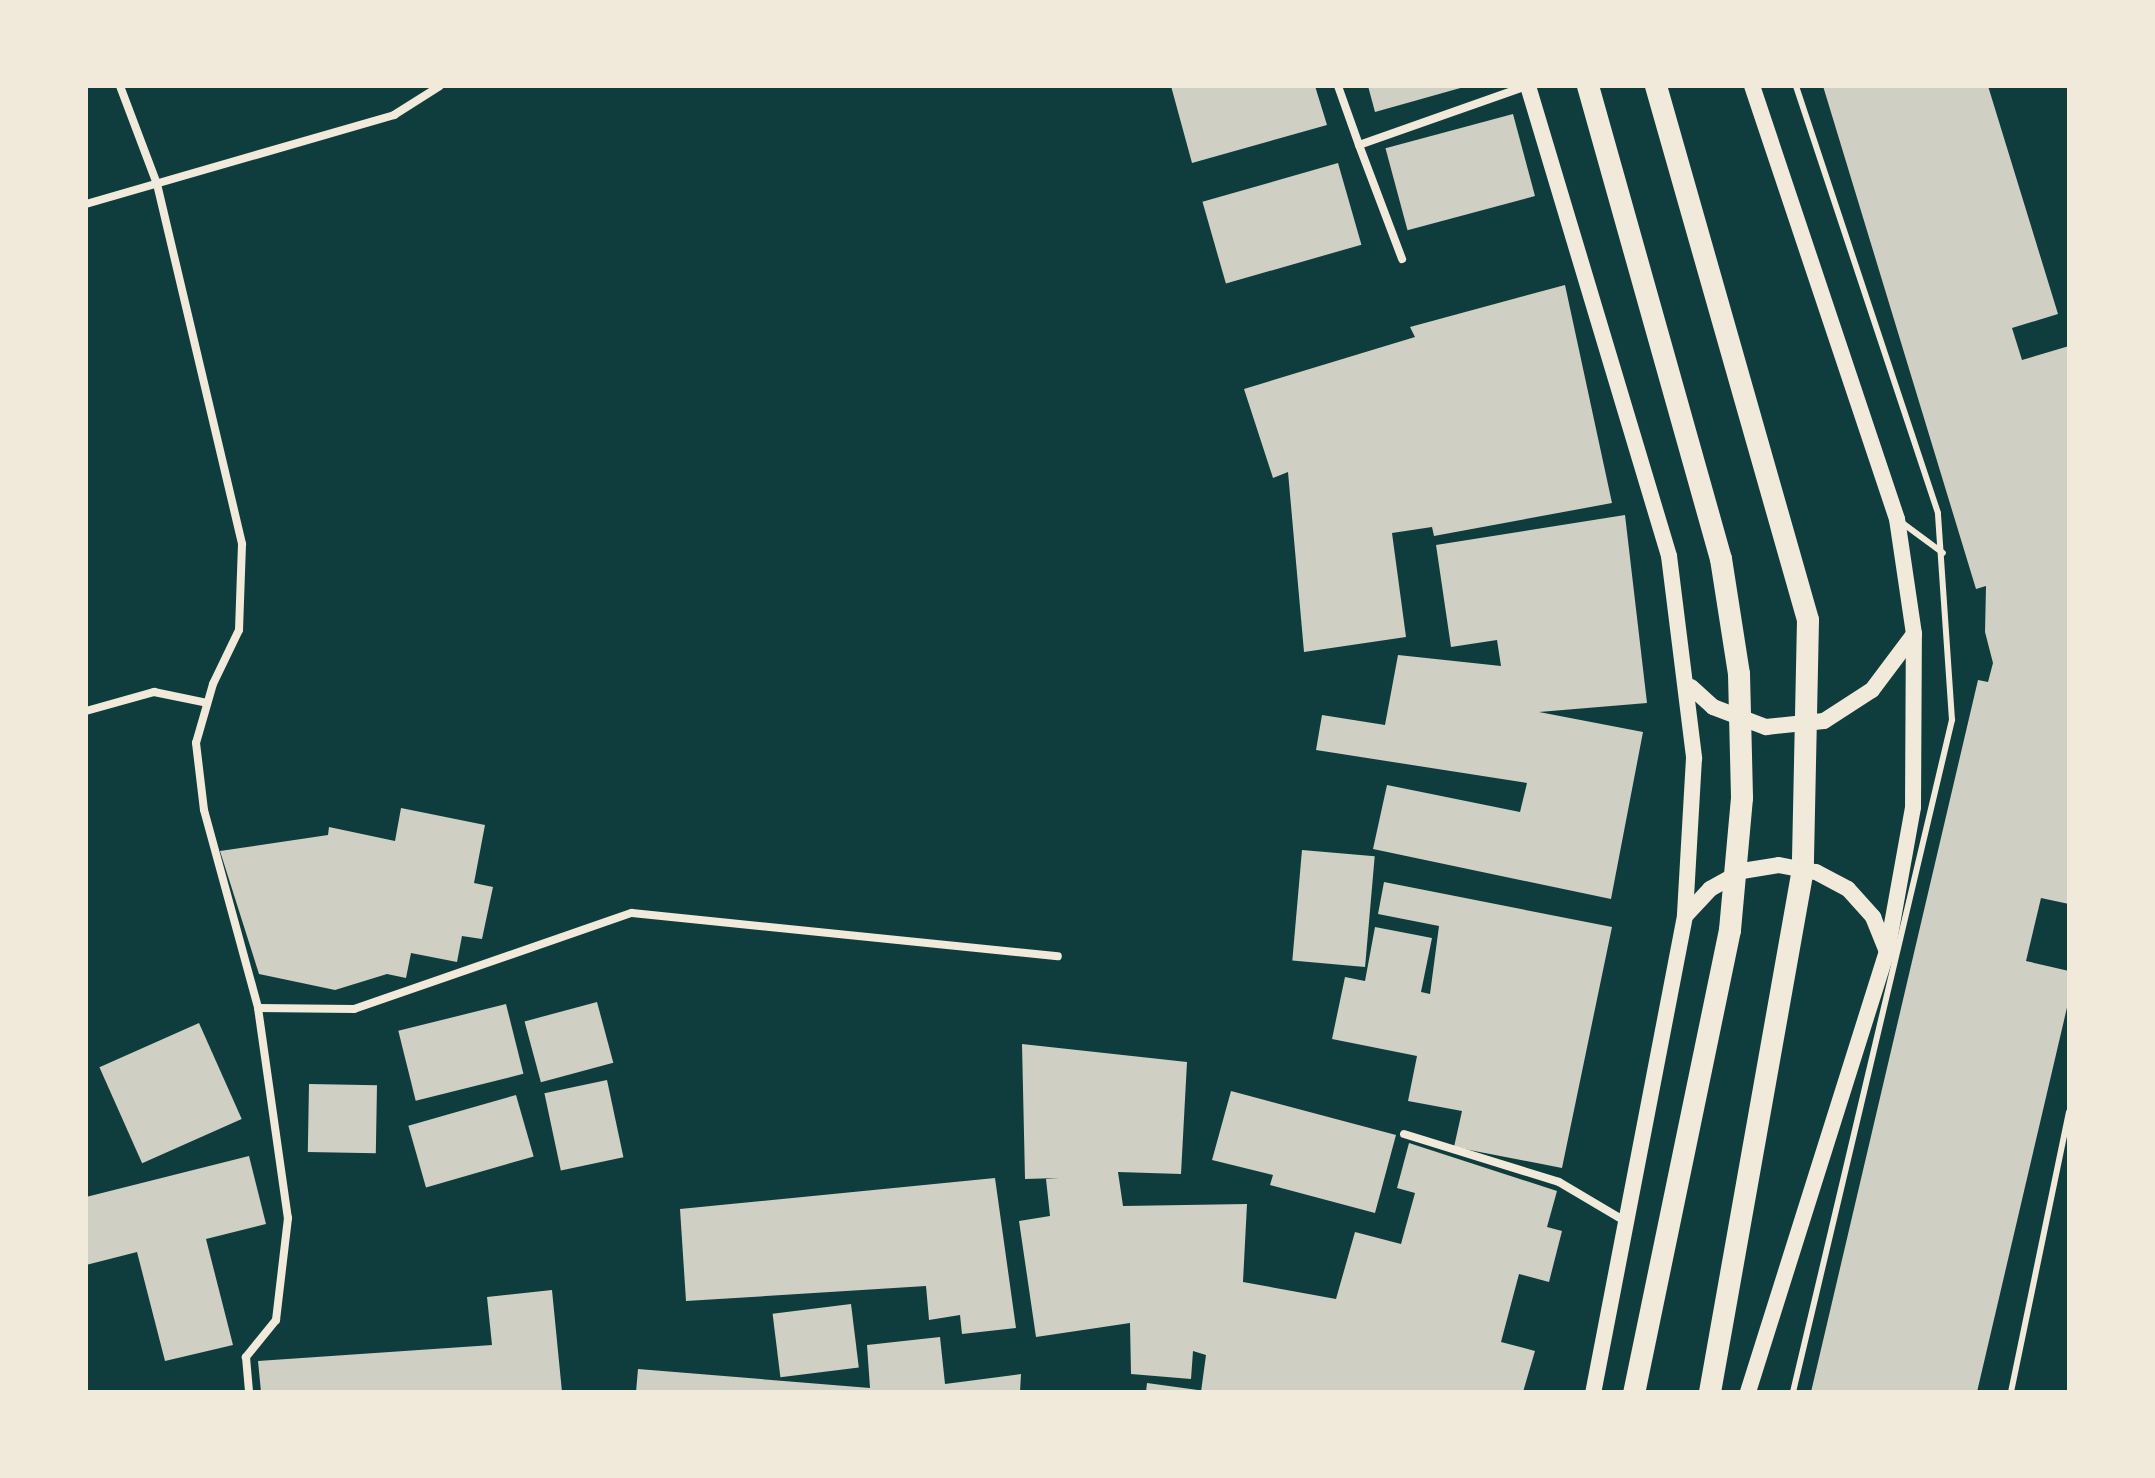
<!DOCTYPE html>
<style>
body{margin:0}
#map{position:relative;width:2155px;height:1478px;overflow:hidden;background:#0f3d3e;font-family:"PT Serif",serif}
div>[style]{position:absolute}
.building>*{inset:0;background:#cfcfc3;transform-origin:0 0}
.service>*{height:6px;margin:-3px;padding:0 3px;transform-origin:3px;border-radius:3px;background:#f1e9da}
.minor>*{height:8px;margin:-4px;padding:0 4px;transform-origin:4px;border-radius:4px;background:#f1e9da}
.secondary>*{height:16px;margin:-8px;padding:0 8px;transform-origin:8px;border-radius:8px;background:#f1e9da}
.trunk>*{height:22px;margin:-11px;padding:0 11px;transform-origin:11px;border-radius:11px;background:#f1e9da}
span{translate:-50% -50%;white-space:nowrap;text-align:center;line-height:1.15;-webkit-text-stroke:6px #f1e9da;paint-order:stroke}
.frame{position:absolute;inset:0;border:88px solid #f1e9da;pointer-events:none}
</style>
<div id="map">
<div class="building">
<i style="clip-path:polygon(1171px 86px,1315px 86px,1327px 125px,1192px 163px)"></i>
<i style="clip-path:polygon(1368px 86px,1464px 86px,1464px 87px,1375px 112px)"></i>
<i style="clip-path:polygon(1823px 86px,1988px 86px,2058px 314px,2012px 328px,2022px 360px,2069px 346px,2069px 904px,2041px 898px,2026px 961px,2069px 971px,2069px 999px,1977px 1392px,1811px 1392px,1978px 680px,1988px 682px,1993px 663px,1985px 632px,1986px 586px,1976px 589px)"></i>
<i style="left:1513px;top:114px;width:85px;height:132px;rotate:75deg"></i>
<i style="left:1338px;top:163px;width:85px;height:141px;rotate:74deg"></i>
<i style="clip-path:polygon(1565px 285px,1612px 503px,1434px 536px,1432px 527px,1392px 533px,1406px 637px,1304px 652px,1288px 472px,1273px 478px,1244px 389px,1415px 337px,1410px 327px)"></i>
<i style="clip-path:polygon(1625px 515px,1647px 703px,1539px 712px,1643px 732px,1611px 899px,1373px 849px,1387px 785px,1520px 812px,1527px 783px,1316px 750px,1322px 715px,1385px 725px,1398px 655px,1501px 666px,1497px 640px,1451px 647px,1436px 545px)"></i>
<i style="clip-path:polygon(401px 808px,485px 825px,474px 883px,493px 887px,482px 939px,462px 936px,457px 962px,411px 953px,406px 978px,387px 974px,335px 990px,259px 974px,220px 851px,328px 835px,329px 827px,395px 841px)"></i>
<i style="left:1302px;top:850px;width:73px;height:111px;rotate:5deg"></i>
<i style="clip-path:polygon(1384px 882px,1612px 927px,1562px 1168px,1454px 1147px,1462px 1111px,1408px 1101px,1417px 1056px,1332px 1039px,1345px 977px,1365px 981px,1375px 927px,1432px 938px,1421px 992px,1430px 994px,1439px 926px,1378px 914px)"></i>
<i style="left:597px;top:1002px;width:63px;height:75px;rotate:75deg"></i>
<i style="left:506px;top:1004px;width:72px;height:111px;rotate:76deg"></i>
<i style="left:199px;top:1023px;width:105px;height:109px;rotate:66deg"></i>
<i style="clip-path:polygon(1022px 1044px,1187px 1062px,1181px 1174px,1118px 1172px,1123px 1206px,1247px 1204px,1243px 1282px,1336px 1299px,1355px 1232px,1401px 1244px,1415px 1193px,1397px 1188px,1409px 1143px,1557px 1191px,1547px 1227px,1562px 1231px,1549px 1282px,1519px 1274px,1501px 1342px,1535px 1351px,1523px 1392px,1201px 1392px,1206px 1355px,1193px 1351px,1191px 1379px,1131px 1374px,1130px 1323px,1036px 1337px,1019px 1221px,1050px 1216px,1046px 1179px,1059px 1178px,1025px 1179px)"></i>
<i style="left:607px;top:1080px;width:79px;height:64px;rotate:78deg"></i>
<i style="left:309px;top:1084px;width:68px;height:68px;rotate:1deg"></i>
<i style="clip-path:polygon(1231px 1091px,1396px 1135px,1375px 1213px,1270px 1185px,1273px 1175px,1212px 1160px)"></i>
<i style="left:516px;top:1095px;width:64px;height:112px;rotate:74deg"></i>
<i style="clip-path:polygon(249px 1156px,266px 1224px,206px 1239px,233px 1345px,165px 1361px,137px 1252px,86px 1265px,86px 1197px)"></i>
<i style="clip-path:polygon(995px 1178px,1016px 1328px,962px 1334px,960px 1315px,929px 1320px,926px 1286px,686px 1301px,680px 1209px)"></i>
<i style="clip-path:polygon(552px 1290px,562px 1392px,261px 1392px,258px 1361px,492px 1345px,487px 1297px)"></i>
<i style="left:851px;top:1304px;width:64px;height:79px;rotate:83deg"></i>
<i style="clip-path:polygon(940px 1337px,945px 1384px,1021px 1374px,1020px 1392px,636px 1392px,638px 1369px,870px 1388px,867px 1345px)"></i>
<i style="clip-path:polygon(1147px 1383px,1198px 1390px,1198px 1392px,1146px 1392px)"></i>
</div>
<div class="service">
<i style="left:1901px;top:522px;width:52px;rotate:36.4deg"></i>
<i style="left:1793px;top:1392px;width:691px;rotate:-76.69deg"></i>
<i style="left:1952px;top:720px;width:207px;rotate:-93.9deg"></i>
<i style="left:1938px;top:513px;width:450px;rotate:-108.4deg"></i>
<i style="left:2011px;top:1392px;width:286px;rotate:-78.3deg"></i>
</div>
<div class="minor">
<i style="left:120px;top:86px;width:105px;rotate:69.3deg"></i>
<i style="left:157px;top:184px;width:370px;rotate:76.7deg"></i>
<i style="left:242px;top:544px;width:86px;rotate:92deg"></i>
<i style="left:239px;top:630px;width:60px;rotate:115.7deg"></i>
<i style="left:213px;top:684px;width:61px;rotate:106.1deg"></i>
<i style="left:196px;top:743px;width:67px;rotate:83.2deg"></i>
<i style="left:204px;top:810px;width:205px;rotate:74.7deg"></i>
<i style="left:258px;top:1008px;width:212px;rotate:81.9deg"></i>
<i style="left:288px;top:1218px;width:103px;rotate:96.7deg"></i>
<i style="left:276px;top:1320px;width:48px;rotate:129deg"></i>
<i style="left:246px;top:1357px;width:35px;rotate:85deg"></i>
<i style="left:1338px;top:86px;width:63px;rotate:70.4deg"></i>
<i style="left:1359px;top:145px;width:178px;rotate:-19.4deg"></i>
<i style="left:1359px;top:145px;width:122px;rotate:69.3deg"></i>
<i style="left:86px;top:204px;width:321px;rotate:-16.1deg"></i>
<i style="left:394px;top:115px;width:54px;rotate:-32.2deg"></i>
<i style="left:86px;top:711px;width:71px;rotate:-15.6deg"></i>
<i style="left:154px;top:692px;width:54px;rotate:11.7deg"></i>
<i style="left:258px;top:1008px;width:96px;rotate:0.6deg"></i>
<i style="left:354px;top:1009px;width:294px;rotate:-19.1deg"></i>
<i style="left:632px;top:913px;width:428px;rotate:5.8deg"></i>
<i style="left:1404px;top:1134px;width:162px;rotate:17.2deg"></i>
<i style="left:1559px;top:1182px;width:77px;rotate:30.6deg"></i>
</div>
<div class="secondary">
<i style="left:1528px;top:86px;width:491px;rotate:73.3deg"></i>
<i style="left:1669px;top:556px;width:204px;rotate:82.9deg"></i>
<i style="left:1694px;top:758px;width:158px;rotate:93.3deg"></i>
<i style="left:1685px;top:916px;width:485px;rotate:100.9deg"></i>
<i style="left:1691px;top:687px;width:30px;rotate:42deg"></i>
<i style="left:1713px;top:707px;width:57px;rotate:20.7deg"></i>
<i style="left:1766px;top:727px;width:58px;rotate:-5.9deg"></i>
<i style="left:1824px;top:721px;width:57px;rotate:-32.9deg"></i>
<i style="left:1872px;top:690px;width:70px;rotate:-53.1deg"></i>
<i style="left:1685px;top:916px;width:37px;rotate:-47deg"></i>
<i style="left:1710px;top:889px;width:37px;rotate:-29deg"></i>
<i style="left:1742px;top:871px;width:37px;rotate:-9deg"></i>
<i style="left:1779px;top:865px;width:38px;rotate:11deg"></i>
<i style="left:1816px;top:872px;width:36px;rotate:28deg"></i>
<i style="left:1848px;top:889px;width:38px;rotate:48deg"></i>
<i style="left:1873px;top:917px;width:35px;rotate:68deg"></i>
<i style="left:1748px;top:1392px;width:461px;rotate:-72.5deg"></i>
<i style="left:1887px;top:952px;width:147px;rotate:-79.8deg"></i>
<i style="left:1913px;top:807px;width:173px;rotate:-89.7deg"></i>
<i style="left:1914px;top:634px;width:116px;rotate:-98.4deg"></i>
<i style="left:1897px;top:519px;width:457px;rotate:-108.5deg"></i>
</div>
<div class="trunk">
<i style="left:1588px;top:86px;width:491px;rotate:74.3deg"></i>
<i style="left:1721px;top:559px;width:116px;rotate:81.1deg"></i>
<i style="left:1739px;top:674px;width:124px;rotate:88.6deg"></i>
<i style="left:1742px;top:798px;width:133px;rotate:95.2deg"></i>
<i style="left:1730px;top:930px;width:472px;rotate:101.7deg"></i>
<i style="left:1656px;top:86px;width:555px;rotate:74.11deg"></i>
<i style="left:1808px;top:620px;width:249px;rotate:91.2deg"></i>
<i style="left:1803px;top:869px;width:531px;rotate:100.08deg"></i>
</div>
<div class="frame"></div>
</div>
